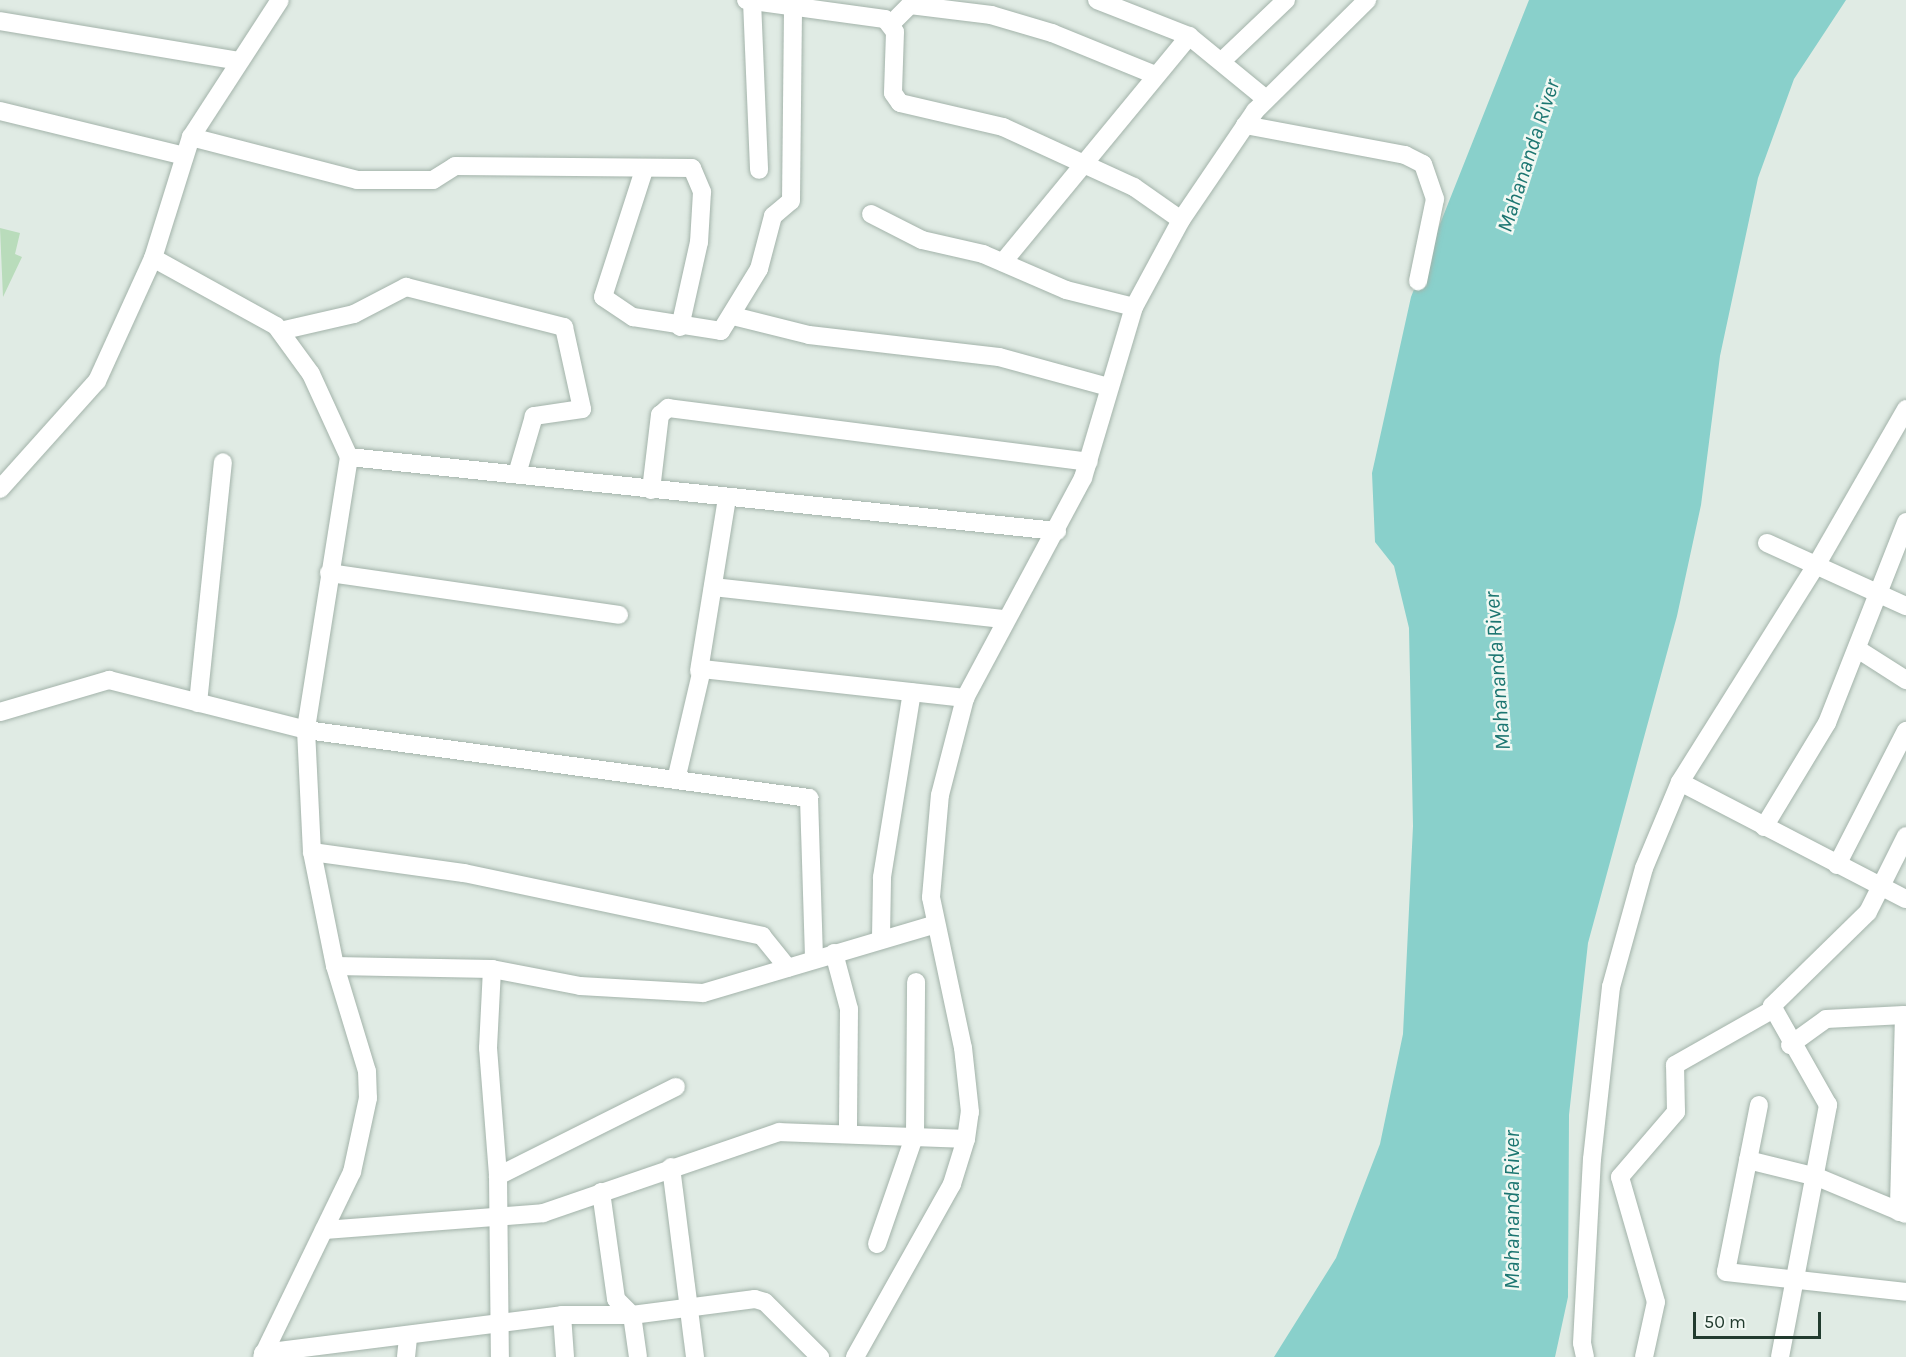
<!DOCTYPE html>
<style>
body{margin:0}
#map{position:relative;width:1906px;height:1357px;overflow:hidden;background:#e0ebe4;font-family:Karla,sans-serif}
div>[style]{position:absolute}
.green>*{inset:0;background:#b9dcbb}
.water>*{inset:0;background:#89d0cb}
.roads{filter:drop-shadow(0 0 2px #a3b3aa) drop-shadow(0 0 2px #a3b3aa)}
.street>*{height:18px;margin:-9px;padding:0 9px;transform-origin:9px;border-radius:9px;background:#fff}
span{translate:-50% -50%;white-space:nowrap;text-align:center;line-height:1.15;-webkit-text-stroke:5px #f1f8f3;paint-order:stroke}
.water-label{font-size:22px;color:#1c7671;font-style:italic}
.scale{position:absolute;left:1693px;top:1312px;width:128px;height:27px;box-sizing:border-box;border:3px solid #213b2e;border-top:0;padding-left:8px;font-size:18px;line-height:21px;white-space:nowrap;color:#213b2e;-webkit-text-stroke:4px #f1f8f3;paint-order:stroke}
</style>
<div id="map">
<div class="green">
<i style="clip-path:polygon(0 228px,20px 233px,15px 254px,22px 257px,3px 297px)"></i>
</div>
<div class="water">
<i style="clip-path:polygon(1529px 0,1846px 0,1794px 79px,1758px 178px,1720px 356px,1701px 505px,1677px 616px,1588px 943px,1569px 1115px,1568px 1297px,1555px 1357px,1274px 1357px,1336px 1258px,1380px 1144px,1403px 1034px,1413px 826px,1409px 628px,1394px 566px,1375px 542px,1372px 473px,1411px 297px)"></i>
</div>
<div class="roads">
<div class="street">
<i style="left:746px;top:0;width:140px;rotate:7.8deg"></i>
<i style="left:885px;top:19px;width:16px;rotate:52deg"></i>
<i style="left:895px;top:32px;width:61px;rotate:91.9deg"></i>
<i style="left:893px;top:93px;width:12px;rotate:55deg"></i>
<i style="left:900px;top:103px;width:106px;rotate:13.1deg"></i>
<i style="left:1003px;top:127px;width:144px;rotate:24.6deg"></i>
<i style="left:1134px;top:187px;width:57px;rotate:35.1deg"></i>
<i style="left:1097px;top:0;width:99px;rotate:21.4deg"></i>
<i style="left:1189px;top:36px;width:99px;rotate:39.3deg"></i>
<i style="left:752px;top:1px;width:169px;rotate:87.6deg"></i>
<i style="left:0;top:21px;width:242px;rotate:9.5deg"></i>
<i style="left:891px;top:24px;width:27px;rotate:-45deg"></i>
<i style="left:910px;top:5px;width:82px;rotate:7deg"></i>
<i style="left:991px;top:15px;width:64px;rotate:16.4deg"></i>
<i style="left:1052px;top:33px;width:111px;rotate:22.2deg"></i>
<i style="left:1223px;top:60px;width:87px;rotate:-43.6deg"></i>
<i style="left:0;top:111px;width:189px;rotate:13.7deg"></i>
<i style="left:1245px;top:125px;width:163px;rotate:10.6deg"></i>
<i style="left:1405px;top:155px;width:20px;rotate:27deg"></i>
<i style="left:1423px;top:164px;width:37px;rotate:71deg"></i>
<i style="left:1435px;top:199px;width:84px;rotate:101.7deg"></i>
<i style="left:191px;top:137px;width:171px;rotate:14.5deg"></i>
<i style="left:357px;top:180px;width:76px"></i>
<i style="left:433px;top:180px;width:26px;rotate:-32deg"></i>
<i style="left:455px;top:166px;width:237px;rotate:0.5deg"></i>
<i style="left:692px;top:168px;width:26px;rotate:67deg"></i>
<i style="left:702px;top:192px;width:50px;rotate:93.4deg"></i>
<i style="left:699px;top:242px;width:87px;rotate:102.6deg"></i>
<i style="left:644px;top:170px;width:133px;rotate:107.9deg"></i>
<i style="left:603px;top:297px;width:36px;rotate:34deg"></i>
<i style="left:633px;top:317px;width:89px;rotate:9deg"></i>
<i style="left:721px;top:331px;width:73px;rotate:-58.5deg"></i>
<i style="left:759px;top:269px;width:55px;rotate:-75.2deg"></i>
<i style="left:773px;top:216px;width:23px;rotate:-40deg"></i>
<i style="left:791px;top:201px;width:194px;rotate:-89.4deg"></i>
<i style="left:871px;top:214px;width:57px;rotate:27deg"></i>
<i style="left:922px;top:240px;width:63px;rotate:12.9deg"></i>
<i style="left:983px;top:254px;width:90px;rotate:23.4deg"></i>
<i style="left:1066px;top:290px;width:70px;rotate:14deg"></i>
<i style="left:153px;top:258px;width:141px;rotate:28.9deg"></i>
<i style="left:276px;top:326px;width:59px;rotate:53.9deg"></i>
<i style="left:311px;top:374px;width:91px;rotate:65.4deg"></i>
<i style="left:349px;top:457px;width:276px;rotate:99deg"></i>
<i style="left:306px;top:730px;width:122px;rotate:87.2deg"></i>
<i style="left:312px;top:852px;width:116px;rotate:78.6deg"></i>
<i style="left:335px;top:966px;width:110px;rotate:73.1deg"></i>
<i style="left:367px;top:1071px;width:27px;rotate:88deg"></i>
<i style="left:368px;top:1098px;width:76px;rotate:102.2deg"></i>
<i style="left:352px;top:1172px;width:206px;rotate:115.9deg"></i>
<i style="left:1003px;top:262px;width:293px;rotate:-50.5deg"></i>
<i style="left:733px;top:316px;width:78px;rotate:14deg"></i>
<i style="left:809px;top:335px;width:191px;rotate:6.6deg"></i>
<i style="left:999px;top:357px;width:114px;rotate:15.3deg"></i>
<i style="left:280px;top:331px;width:76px;rotate:-12.9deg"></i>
<i style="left:354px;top:314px;width:59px;rotate:-27.4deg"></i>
<i style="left:406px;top:287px;width:163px;rotate:14.2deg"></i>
<i style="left:564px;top:327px;width:84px;rotate:77.6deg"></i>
<i style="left:582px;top:409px;width:49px;rotate:171.7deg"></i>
<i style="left:534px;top:416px;width:60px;rotate:106.3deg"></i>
<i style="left:349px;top:457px;width:712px;rotate:5.97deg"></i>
<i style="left:0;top:489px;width:145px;rotate:-48.1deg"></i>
<i style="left:97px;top:381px;width:135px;rotate:-65.5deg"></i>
<i style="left:153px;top:258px;width:127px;rotate:-72.6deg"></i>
<i style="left:191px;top:137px;width:163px;rotate:-57deg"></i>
<i style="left:651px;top:490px;width:76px;rotate:-83.2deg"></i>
<i style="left:660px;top:415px;width:11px;rotate:-41deg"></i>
<i style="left:668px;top:408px;width:424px;rotate:7.3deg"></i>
<i style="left:1767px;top:543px;width:153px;rotate:24.4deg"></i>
<i style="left:329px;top:573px;width:293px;rotate:8.2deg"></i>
<i style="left:713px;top:587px;width:294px;rotate:6.3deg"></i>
<i style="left:1859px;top:650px;width:56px;rotate:32.6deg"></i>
<i style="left:699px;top:671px;width:174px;rotate:-80.8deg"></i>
<i style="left:198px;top:703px;width:242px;rotate:-84.1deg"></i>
<i style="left:0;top:712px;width:114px;rotate:-16.4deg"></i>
<i style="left:109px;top:680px;width:203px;rotate:14.2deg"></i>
<i style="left:306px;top:730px;width:508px;rotate:7.7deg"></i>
<i style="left:809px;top:798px;width:161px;rotate:88.2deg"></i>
<i style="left:676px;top:780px;width:114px;rotate:-76.8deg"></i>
<i style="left:702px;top:669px;width:265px;rotate:6.3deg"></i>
<i style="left:1680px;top:782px;width:254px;rotate:27.4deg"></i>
<i style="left:1764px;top:827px;width:122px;rotate:-58.8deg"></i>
<i style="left:1827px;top:723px;width:216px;rotate:-68.5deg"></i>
<i style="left:312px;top:852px;width:153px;rotate:7.9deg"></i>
<i style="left:464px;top:873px;width:305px;rotate:11.9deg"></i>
<i style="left:762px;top:936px;width:41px;rotate:50.9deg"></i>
<i style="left:1837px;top:865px;width:151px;rotate:-62.8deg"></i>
<i style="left:881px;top:937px;width:60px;rotate:-89deg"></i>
<i style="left:882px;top:877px;width:187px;rotate:-80.8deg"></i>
<i style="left:834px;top:953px;width:58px;rotate:75deg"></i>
<i style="left:849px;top:1009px;width:124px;rotate:90.5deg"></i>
<i style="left:335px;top:966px;width:157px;rotate:1.1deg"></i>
<i style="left:492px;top:969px;width:90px;rotate:10.9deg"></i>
<i style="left:580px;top:986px;width:123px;rotate:3.3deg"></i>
<i style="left:703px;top:993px;width:240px;rotate:-16.5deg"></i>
<i style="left:492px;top:969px;width:79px;rotate:92.9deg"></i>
<i style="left:488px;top:1048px;width:128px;rotate:85.5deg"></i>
<i style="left:498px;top:1176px;width:181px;rotate:89.4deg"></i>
<i style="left:1790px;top:1045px;width:44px;rotate:-35.8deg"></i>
<i style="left:1826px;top:1019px;width:78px;rotate:-2.9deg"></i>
<i style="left:1904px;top:1015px;width:197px;rotate:91.5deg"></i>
<i style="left:1759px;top:1105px;width:170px;rotate:101.2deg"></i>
<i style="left:1726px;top:1272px;width:181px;rotate:6.3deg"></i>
<i style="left:1748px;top:1160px;width:71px;rotate:13.8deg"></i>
<i style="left:1817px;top:1177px;width:96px;rotate:22.6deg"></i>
<i style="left:671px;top:1167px;width:192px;rotate:82.8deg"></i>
<i style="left:498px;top:1176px;width:199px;rotate:-26.6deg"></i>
<i style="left:601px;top:1192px;width:108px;rotate:82deg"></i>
<i style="left:616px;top:1299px;width:23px;rotate:45deg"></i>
<i style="left:632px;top:1315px;width:42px;rotate:81.9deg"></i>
<i style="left:324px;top:1230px;width:220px;rotate:-4.4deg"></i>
<i style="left:543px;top:1213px;width:250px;rotate:-18.9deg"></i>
<i style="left:779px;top:1132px;width:187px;rotate:2.1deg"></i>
<i style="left:877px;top:1244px;width:116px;rotate:-70.9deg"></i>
<i style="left:915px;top:1134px;width:152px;rotate:-89.6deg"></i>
<i style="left:562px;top:1315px;width:42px;rotate:85.9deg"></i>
<i style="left:263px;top:1353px;width:301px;rotate:-7.2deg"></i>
<i style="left:562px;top:1315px;width:70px"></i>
<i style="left:632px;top:1315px;width:124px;rotate:-7.4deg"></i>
<i style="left:755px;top:1299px;width:10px;rotate:17deg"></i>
<i style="left:765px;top:1302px;width:78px;rotate:45deg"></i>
<i style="left:406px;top:1357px;width:20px;rotate:-84deg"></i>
<i style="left:855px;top:1357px;width:198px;rotate:-60.7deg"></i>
<i style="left:952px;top:1184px;width:47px;rotate:-72.7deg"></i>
<i style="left:966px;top:1139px;width:27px;rotate:-82deg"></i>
<i style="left:970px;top:1112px;width:64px;rotate:-96.2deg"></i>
<i style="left:963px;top:1048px;width:154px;rotate:-102deg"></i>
<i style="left:931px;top:897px;width:102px;rotate:-85deg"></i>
<i style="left:940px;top:795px;width:100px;rotate:-75.5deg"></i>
<i style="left:965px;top:698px;width:250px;rotate:-61.8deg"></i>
<i style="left:1083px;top:478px;width:178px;rotate:-73.4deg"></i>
<i style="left:1134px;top:307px;width:99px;rotate:-61.6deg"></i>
<i style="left:1181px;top:220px;width:132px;rotate:-55.8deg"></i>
<i style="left:1255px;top:111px;width:158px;rotate:-44.7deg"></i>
<i style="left:1585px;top:1357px;width:14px;rotate:-102deg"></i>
<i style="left:1582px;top:1343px;width:184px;rotate:-86.9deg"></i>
<i style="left:1592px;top:1159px;width:173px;rotate:-83.7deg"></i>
<i style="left:1611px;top:987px;width:123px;rotate:-74.5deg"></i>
<i style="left:1644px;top:868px;width:93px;rotate:-67.3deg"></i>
<i style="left:1680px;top:782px;width:257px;rotate:-57.9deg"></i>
<i style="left:1817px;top:564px;width:179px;rotate:-60.1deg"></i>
<i style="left:1644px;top:1357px;width:56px;rotate:-77.7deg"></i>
<i style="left:1656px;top:1302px;width:130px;rotate:-106.1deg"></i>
<i style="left:1620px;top:1177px;width:86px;rotate:-49.3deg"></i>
<i style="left:1676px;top:1112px;width:47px;rotate:-91.2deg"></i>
<i style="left:1675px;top:1065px;width:112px;rotate:-29.6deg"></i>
<i style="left:1780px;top:1357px;width:257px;rotate:-79.2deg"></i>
<i style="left:1828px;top:1105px;width:114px;rotate:-119.5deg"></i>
<i style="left:1772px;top:1006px;width:134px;rotate:-44.4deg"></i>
<i style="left:1868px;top:912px;width:85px;rotate:-63.4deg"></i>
</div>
</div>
<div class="water-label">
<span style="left:1529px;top:156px;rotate:-72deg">Mahananda River</span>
<span style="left:1498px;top:671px;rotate:-94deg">Mahananda River</span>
<span style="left:1513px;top:1210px;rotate:-90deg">Mahananda River</span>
</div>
<div class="scale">50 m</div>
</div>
